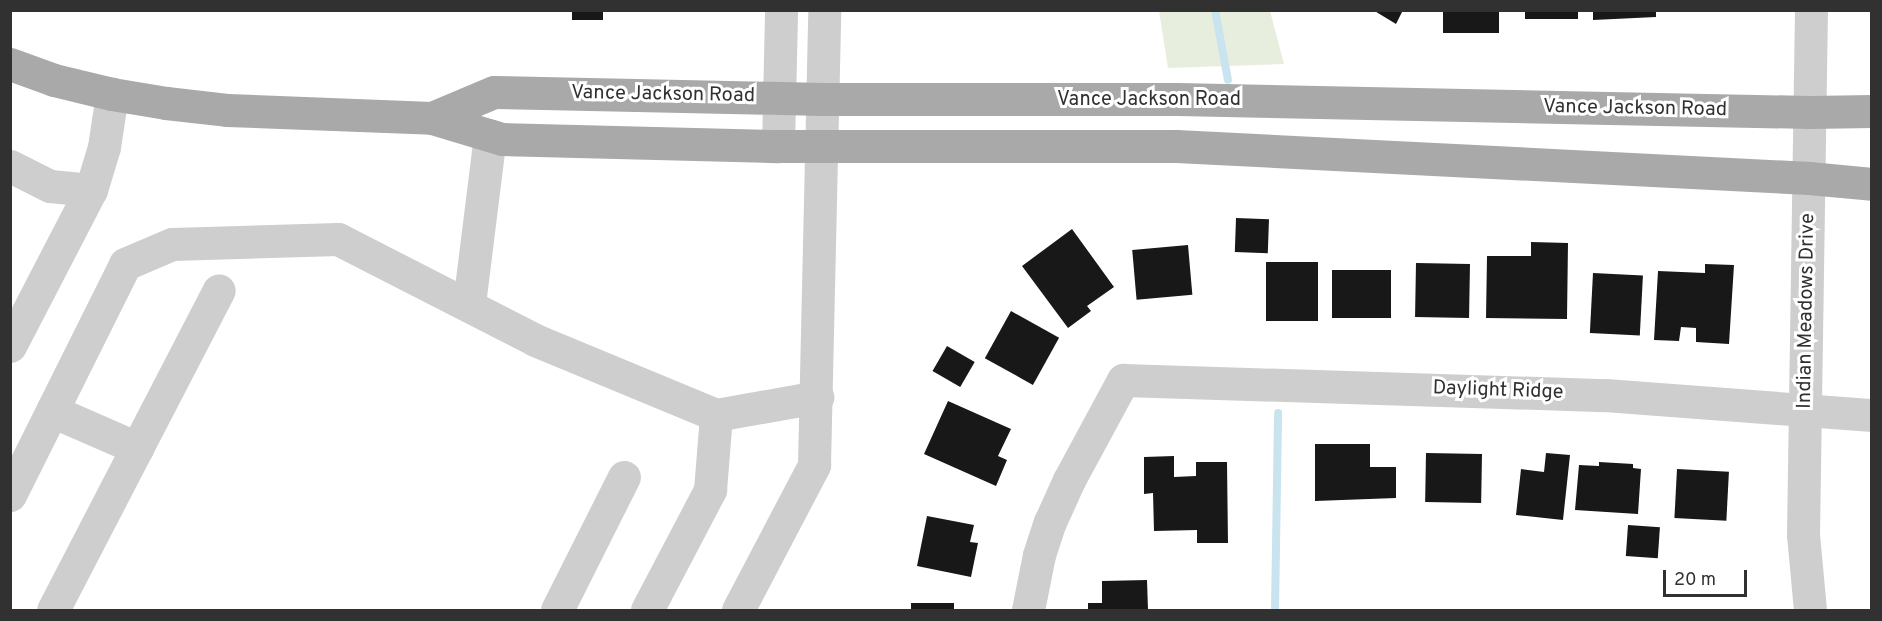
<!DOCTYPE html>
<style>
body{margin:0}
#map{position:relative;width:1882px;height:621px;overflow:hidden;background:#fff;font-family:Overpass,sans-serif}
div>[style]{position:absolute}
.green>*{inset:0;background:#e8eede}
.stream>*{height:8px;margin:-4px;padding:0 4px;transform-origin:4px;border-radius:4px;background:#c9e3ef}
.building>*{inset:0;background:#181818;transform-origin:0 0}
.minor>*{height:33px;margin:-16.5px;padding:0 16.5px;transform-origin:16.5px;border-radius:16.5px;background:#cecece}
.major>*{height:33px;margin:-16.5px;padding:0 16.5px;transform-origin:16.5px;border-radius:16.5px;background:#a9a9a9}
span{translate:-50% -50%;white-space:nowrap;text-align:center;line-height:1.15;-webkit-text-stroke:6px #fff;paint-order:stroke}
.street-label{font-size:20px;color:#313131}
.frame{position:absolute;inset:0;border:12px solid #313131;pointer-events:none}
.scale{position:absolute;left:1663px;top:570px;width:84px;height:27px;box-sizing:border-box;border:3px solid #313131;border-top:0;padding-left:8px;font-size:18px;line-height:21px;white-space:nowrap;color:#313131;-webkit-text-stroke:4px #fff;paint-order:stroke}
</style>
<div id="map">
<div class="green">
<i style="clip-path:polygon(1159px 11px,1270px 11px,1284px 64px,1168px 68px)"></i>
</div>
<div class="stream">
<i style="left:1215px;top:10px;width:71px;rotate:79.5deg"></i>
<i style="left:1275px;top:610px;width:197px;rotate:-89.1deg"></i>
</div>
<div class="building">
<i style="left:572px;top:10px;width:31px;height:10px"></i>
<i style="clip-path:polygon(1373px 10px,1403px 10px,1396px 24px)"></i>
<i style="left:1443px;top:10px;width:56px;height:23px"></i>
<i style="left:1525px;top:10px;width:53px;height:9px"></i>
<i style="clip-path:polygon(1593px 10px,1656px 10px,1656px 17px,1593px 20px)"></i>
<i style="left:1236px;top:218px;width:33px;height:34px;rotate:2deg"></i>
<i style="clip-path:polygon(1072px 229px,1114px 287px,1087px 306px,1091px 311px,1068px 328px,1022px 266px)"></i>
<i style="clip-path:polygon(1531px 242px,1568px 243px,1567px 319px,1486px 318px,1487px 256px,1531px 256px)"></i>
<i style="left:1188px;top:245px;width:50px;height:56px;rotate:85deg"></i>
<i style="left:1266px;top:262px;width:52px;height:59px"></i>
<i style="left:1416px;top:263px;width:54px;height:54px;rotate:1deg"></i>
<i style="clip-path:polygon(1705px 264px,1734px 265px,1729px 344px,1696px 342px,1696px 328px,1681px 327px,1679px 341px,1654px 340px,1658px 271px,1705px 273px)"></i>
<i style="left:1332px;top:270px;width:59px;height:48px"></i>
<i style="left:1593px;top:273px;width:50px;height:60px;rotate:3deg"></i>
<i style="left:1011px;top:311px;width:55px;height:54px;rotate:29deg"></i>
<i style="left:947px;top:346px;width:32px;height:29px;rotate:30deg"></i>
<i style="clip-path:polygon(948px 401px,1011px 429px,998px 456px,1007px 460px,996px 486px,924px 454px)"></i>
<i style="clip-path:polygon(1315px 444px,1370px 444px,1370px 467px,1396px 467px,1396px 498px,1315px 501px)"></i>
<i style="left:1426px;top:453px;width:56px;height:49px;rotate:1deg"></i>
<i style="clip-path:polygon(1546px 453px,1570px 455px,1563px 520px,1516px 515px,1521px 469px,1544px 472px)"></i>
<i style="clip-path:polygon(1174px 456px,1174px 477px,1196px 476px,1196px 462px,1227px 462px,1228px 543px,1197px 543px,1197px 530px,1154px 531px,1153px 493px,1144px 494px,1144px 457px)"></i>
<i style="clip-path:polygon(1599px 462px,1633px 464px,1633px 468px,1641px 469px,1638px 514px,1575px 510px,1579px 465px,1599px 466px)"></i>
<i style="left:1677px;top:469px;width:52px;height:49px;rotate:3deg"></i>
<i style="clip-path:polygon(927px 516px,974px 525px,970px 542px,978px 543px,971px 577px,917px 566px)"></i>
<i style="left:1628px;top:525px;width:32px;height:31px;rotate:4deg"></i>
<i style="clip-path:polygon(1147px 580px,1148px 610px,1088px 610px,1088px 603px,1102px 603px,1102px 581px)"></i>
<i style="left:911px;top:603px;width:43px;height:7px"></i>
</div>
<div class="minor">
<i style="left:778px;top:146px;width:136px;rotate:-88.7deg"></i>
<i style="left:10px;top:166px;width:45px;rotate:26.6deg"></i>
<i style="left:50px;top:186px;width:41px;rotate:5.6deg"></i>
<i style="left:469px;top:304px;width:170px;rotate:-82.9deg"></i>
<i style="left:10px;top:346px;width:176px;rotate:-62.6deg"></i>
<i style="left:91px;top:190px;width:45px;rotate:-73.2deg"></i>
<i style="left:104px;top:147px;width:54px;rotate:-81.4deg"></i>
<i style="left:52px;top:411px;width:93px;rotate:23.5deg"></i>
<i style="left:10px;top:495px;width:258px;rotate:-63.5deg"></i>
<i style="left:125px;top:264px;width:51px;rotate:-23.1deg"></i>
<i style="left:172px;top:244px;width:166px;rotate:-1.7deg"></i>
<i style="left:338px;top:239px;width:221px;rotate:27.1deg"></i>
<i style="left:535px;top:340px;width:196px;rotate:22.5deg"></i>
<i style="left:53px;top:610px;width:360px;rotate:-62.6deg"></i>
<i style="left:557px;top:610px;width:149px;rotate:-63.3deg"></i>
<i style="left:647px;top:610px;width:136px;rotate:-62.3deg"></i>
<i style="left:710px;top:490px;width:75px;rotate:-85.4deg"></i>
<i style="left:716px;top:415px;width:103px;rotate:-10.1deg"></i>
<i style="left:738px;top:610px;width:164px;rotate:-62.3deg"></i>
<i style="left:814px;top:465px;width:455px;rotate:-88.7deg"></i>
<i style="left:1028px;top:610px;width:56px;rotate:-78.7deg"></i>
<i style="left:1039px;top:555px;width:35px;rotate:-72deg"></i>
<i style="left:1050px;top:522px;width:46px;rotate:-65.7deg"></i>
<i style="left:1069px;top:480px;width:114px;rotate:-61.6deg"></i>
<i style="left:1123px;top:380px;width:482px;rotate:1.8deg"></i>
<i style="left:1605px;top:395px;width:268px;rotate:4.3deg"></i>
<i style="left:1810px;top:610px;width:75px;rotate:-95.3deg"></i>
<i style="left:1803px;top:535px;width:525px;rotate:-89.13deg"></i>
</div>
<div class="major">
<i style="left:10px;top:64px;width:47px;rotate:20deg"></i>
<i style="left:54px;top:80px;width:60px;rotate:13.6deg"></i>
<i style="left:112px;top:94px;width:55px;rotate:9.5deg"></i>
<i style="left:166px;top:103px;width:61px;rotate:6.5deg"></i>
<i style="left:227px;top:110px;width:205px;rotate:2.2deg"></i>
<i style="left:432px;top:118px;width:73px;rotate:16.7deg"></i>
<i style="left:502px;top:139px;width:276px;rotate:1.5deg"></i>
<i style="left:778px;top:146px;width:398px"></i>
<i style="left:1176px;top:146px;width:634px;rotate:2.89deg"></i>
<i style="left:1809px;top:178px;width:63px;rotate:5.4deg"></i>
<i style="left:432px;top:118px;width:67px;rotate:-22.8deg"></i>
<i style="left:494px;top:92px;width:329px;rotate:1.2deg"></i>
<i style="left:823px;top:99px;width:354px"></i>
<i style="left:1177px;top:99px;width:633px;rotate:1.18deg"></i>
<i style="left:1810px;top:112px;width:62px;rotate:-0.9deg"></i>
</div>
<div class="street-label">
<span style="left:663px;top:95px;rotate:1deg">Vance Jackson Road</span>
<span style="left:1149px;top:100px">Vance Jackson Road</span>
<span style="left:1635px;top:109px;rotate:1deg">Vance Jackson Road</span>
<span style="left:1807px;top:311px;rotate:-89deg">Indian Meadows Drive</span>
<span style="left:1498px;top:391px;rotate:2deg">Daylight Ridge</span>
</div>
<div class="frame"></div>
<div class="scale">20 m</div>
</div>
